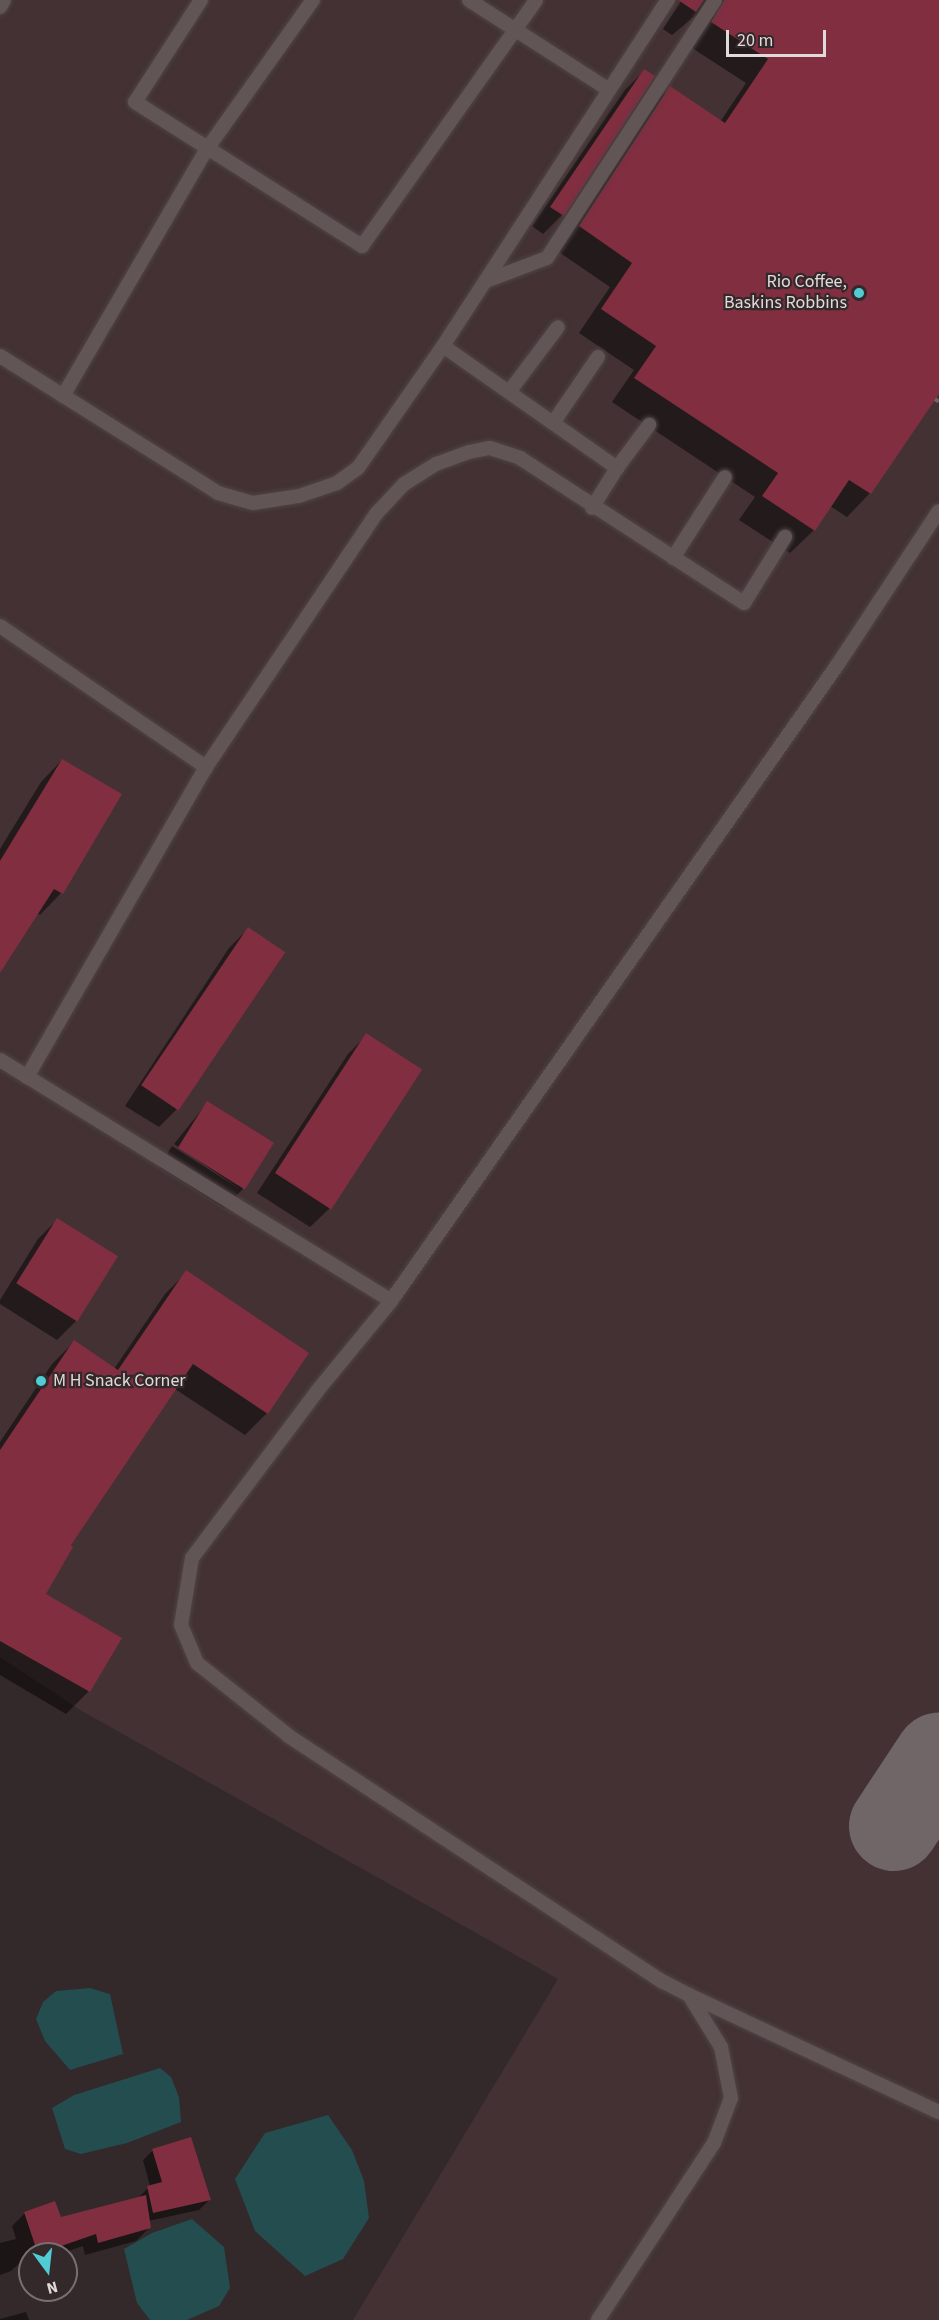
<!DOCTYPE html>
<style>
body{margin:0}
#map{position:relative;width:939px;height:2320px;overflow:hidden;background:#33282a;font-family:"Source Sans 3",sans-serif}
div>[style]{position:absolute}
.built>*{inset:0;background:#433133}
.water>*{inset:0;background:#244d50}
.shadow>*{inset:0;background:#0007}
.taxiway>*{height:90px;margin:-45px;padding:0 45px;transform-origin:45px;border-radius:45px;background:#706668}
.building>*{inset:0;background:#802e40;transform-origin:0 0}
.path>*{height:4px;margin-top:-2px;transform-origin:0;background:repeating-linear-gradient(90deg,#6e6465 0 4.5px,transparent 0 7.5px)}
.roads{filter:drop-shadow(0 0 2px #4e4546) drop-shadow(0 0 2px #4e4546)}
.lane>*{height:14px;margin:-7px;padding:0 7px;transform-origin:7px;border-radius:7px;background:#625556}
.dots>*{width:16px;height:16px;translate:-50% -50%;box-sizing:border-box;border:3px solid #33282a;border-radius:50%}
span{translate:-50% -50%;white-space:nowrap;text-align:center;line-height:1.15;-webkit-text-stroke:4.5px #33282a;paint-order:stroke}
.poi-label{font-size:18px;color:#e1d9da}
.right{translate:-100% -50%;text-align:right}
.left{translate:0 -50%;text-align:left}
.north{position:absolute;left:18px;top:2242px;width:60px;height:60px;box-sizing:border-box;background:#33282a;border:2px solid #796f70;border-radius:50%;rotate:165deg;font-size:16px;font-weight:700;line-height:24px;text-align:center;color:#e1d9da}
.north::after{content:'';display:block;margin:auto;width:21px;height:27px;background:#51ccd4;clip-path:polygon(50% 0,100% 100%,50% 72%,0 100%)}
.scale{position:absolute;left:726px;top:30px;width:100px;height:27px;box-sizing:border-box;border:3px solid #e1d9da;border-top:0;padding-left:8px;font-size:18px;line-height:21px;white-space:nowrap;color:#e1d9da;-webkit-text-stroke:4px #33282a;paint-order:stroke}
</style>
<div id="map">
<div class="built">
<i style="clip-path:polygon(0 0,939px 0,939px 2320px,353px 2320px,558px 1979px,80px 1710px,0 1657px)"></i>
</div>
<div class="water">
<i style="clip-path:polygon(90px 1988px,110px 1994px,123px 2054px,70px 2070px,45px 2041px,36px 2019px,43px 2002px,56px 1991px)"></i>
<i style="clip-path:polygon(160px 2068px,171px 2077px,179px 2097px,181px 2122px,127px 2143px,81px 2154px,65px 2149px,52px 2108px,74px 2095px)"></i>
<i style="clip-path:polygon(328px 2115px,352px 2150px,364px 2181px,369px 2218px,343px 2259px,305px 2276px,255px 2231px,235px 2179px,265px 2133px)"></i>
<i style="clip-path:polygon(192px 2219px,224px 2247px,230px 2288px,219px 2306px,187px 2320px,150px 2320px,137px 2303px,124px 2249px,152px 2233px)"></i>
</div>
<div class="shadow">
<i style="clip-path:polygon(682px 0,939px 0,939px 390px,870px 493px,847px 517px,830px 506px,814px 530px,790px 553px,739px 520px,755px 497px,612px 402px,634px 370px,579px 333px,610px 287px,556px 250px,646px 111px,670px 88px,720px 122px,746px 83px,689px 46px,701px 26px,696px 15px,672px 35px,663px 29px)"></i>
<i style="clip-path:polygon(644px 71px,653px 76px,562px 215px,543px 234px,532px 226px,625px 90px)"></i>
<i style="clip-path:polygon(62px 760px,120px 795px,61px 893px,40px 915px,37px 913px,0 970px,0 849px,41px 782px)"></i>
<i style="clip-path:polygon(248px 929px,283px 952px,178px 1108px,159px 1127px,125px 1106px,229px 948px)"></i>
<i style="clip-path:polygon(367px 1035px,330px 1208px,310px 1227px,257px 1193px,348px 1054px)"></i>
<i style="clip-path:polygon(207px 1103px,243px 1189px,224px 1208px,159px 1167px,172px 1146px,240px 1189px,174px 1144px)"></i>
<i style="clip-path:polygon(57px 1220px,76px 1321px,57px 1340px,0 1304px,0 1300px,38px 1239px)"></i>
<i style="clip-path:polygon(187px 1272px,307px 1353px,267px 1413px,245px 1435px,175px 1389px,68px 1546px,44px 1595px,120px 1638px,88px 1692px,66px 1714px,0 1675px,0 1442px,52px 1364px,74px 1342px,114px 1369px,165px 1294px)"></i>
<i style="clip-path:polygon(153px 2150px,209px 2200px,199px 2210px,148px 2221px,149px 2228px,136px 2241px,85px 2255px,83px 2246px,59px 2254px,30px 2254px,30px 2264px,25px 2266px,23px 2260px,11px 2271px,0 2275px,0 2243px,16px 2239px,12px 2226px,25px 2213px,60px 2219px,138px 2198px,150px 2186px,143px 2160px)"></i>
<i style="clip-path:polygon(26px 2312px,29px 2320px,0 2320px,0 2319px)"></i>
</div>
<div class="taxiway">
<i style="left:894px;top:1826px;width:82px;rotate:-56.5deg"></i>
</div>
<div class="building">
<i style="clip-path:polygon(678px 0,704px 0,696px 12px)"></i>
<i style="clip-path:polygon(724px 0,939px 0,939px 394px,871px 494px,849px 480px,815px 531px,762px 496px,778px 473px,634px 378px,656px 346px,601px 309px,632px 263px,579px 226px,670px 86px,725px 123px,768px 59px,711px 22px)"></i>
<i style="clip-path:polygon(644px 69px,655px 76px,564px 216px,550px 207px)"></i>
<i style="clip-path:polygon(62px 759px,122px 794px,63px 894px,54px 889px,0 973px,0 861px)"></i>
<i style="left:248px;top:927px;width:45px;height:191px;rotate:34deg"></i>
<i style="left:366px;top:1033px;width:67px;height:167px;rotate:33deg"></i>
<i style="left:207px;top:1101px;width:79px;height:55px;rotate:32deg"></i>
<i style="left:57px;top:1218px;width:72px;height:77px;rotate:32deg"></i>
<i style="clip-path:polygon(186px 1270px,309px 1353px,268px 1414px,193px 1364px,71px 1545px,73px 1547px,46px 1594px,122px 1638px,90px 1692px,0 1641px,0 1450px,74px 1340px,118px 1370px)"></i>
<i style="clip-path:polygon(191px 2137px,211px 2200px,153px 2213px,147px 2186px,162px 2182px,152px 2149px)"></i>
<i style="clip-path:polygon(146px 2195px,151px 2228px,98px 2243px,96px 2234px,38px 2254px,24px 2212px,55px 2201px,61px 2217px)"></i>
</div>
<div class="path">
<i style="left:935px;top:399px;width:5px;rotate:37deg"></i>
</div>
<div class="roads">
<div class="lane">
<i style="left:201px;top:0;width:121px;rotate:122.9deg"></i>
<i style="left:135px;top:102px;width:269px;rotate:32.4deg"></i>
<i style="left:362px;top:246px;width:301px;rotate:-54.7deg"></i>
<i style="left:469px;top:0;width:166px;rotate:32.7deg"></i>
<i style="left:0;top:7px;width:8px;rotate:-60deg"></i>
<i style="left:486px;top:281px;width:65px;rotate:-20.7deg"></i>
<i style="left:547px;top:258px;width:308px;rotate:-56.9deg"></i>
<i style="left:443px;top:346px;width:213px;rotate:35deg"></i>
<i style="left:617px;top:468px;width:47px;rotate:122deg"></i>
<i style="left:0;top:356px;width:257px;rotate:32.1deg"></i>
<i style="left:218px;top:493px;width:36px;rotate:16deg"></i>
<i style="left:253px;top:503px;width:47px;rotate:-8.7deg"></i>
<i style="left:299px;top:496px;width:40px;rotate:-18.9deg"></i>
<i style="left:337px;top:483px;width:26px;rotate:-36deg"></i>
<i style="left:358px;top:468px;width:149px;rotate:-55.1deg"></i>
<i style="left:443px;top:346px;width:413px;rotate:-57deg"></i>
<i style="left:509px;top:392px;width:81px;rotate:-53deg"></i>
<i style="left:63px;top:396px;width:286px;rotate:-59.8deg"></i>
<i style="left:207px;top:149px;width:183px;rotate:-54.6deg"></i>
<i style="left:553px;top:423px;width:80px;rotate:-55.7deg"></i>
<i style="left:617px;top:468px;width:54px;rotate:-53.3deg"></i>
<i style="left:673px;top:558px;width:96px;rotate:-57.3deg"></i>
<i style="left:0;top:626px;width:250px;rotate:34.4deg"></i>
<i style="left:0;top:1060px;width:459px;rotate:31.6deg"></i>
<i style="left:27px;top:1077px;width:358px;rotate:-60deg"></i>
<i style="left:206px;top:767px;width:305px;rotate:-56.1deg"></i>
<i style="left:376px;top:514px;width:41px;rotate:-47deg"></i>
<i style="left:404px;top:484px;width:38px;rotate:-32deg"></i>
<i style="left:436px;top:464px;width:35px;rotate:-20deg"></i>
<i style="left:469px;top:452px;width:21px;rotate:-11deg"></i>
<i style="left:490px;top:448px;width:32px;rotate:18deg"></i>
<i style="left:520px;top:458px;width:267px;rotate:32.9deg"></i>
<i style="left:744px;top:603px;width:78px;rotate:-58.2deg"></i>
<i style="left:689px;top:1995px;width:276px;rotate:25.1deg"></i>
<i style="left:598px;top:2320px;width:212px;rotate:-56.8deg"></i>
<i style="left:714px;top:2143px;width:48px;rotate:-69.3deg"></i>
<i style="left:731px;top:2098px;width:52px;rotate:-101.1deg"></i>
<i style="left:721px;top:2047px;width:61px;rotate:-121.6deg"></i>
<i style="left:689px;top:1995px;width:29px;rotate:-153deg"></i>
<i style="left:663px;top:1982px;width:448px;rotate:-146.7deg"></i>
<i style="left:289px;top:1736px;width:117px;rotate:-141.6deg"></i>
<i style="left:197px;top:1663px;width:41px;rotate:-112.8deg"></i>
<i style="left:181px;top:1625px;width:68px;rotate:-80.7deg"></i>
<i style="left:192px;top:1558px;width:210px;rotate:-53.1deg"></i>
<i style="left:318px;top:1390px;width:115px;rotate:-50.6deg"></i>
<i style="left:391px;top:1301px;width:778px;rotate:-54.94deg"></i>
<i style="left:838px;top:664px;width:183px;rotate:-56.6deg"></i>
</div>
</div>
<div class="dots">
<i style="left:859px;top:293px;background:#51ccd4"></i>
<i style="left:41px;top:1381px;background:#51ccd4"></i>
</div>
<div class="poi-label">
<span class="right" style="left:847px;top:293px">Rio Coffee,<br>Baskins Robbins</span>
<span class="left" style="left:53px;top:1381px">M H Snack Corner</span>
</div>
<div class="north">N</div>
<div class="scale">20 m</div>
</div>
